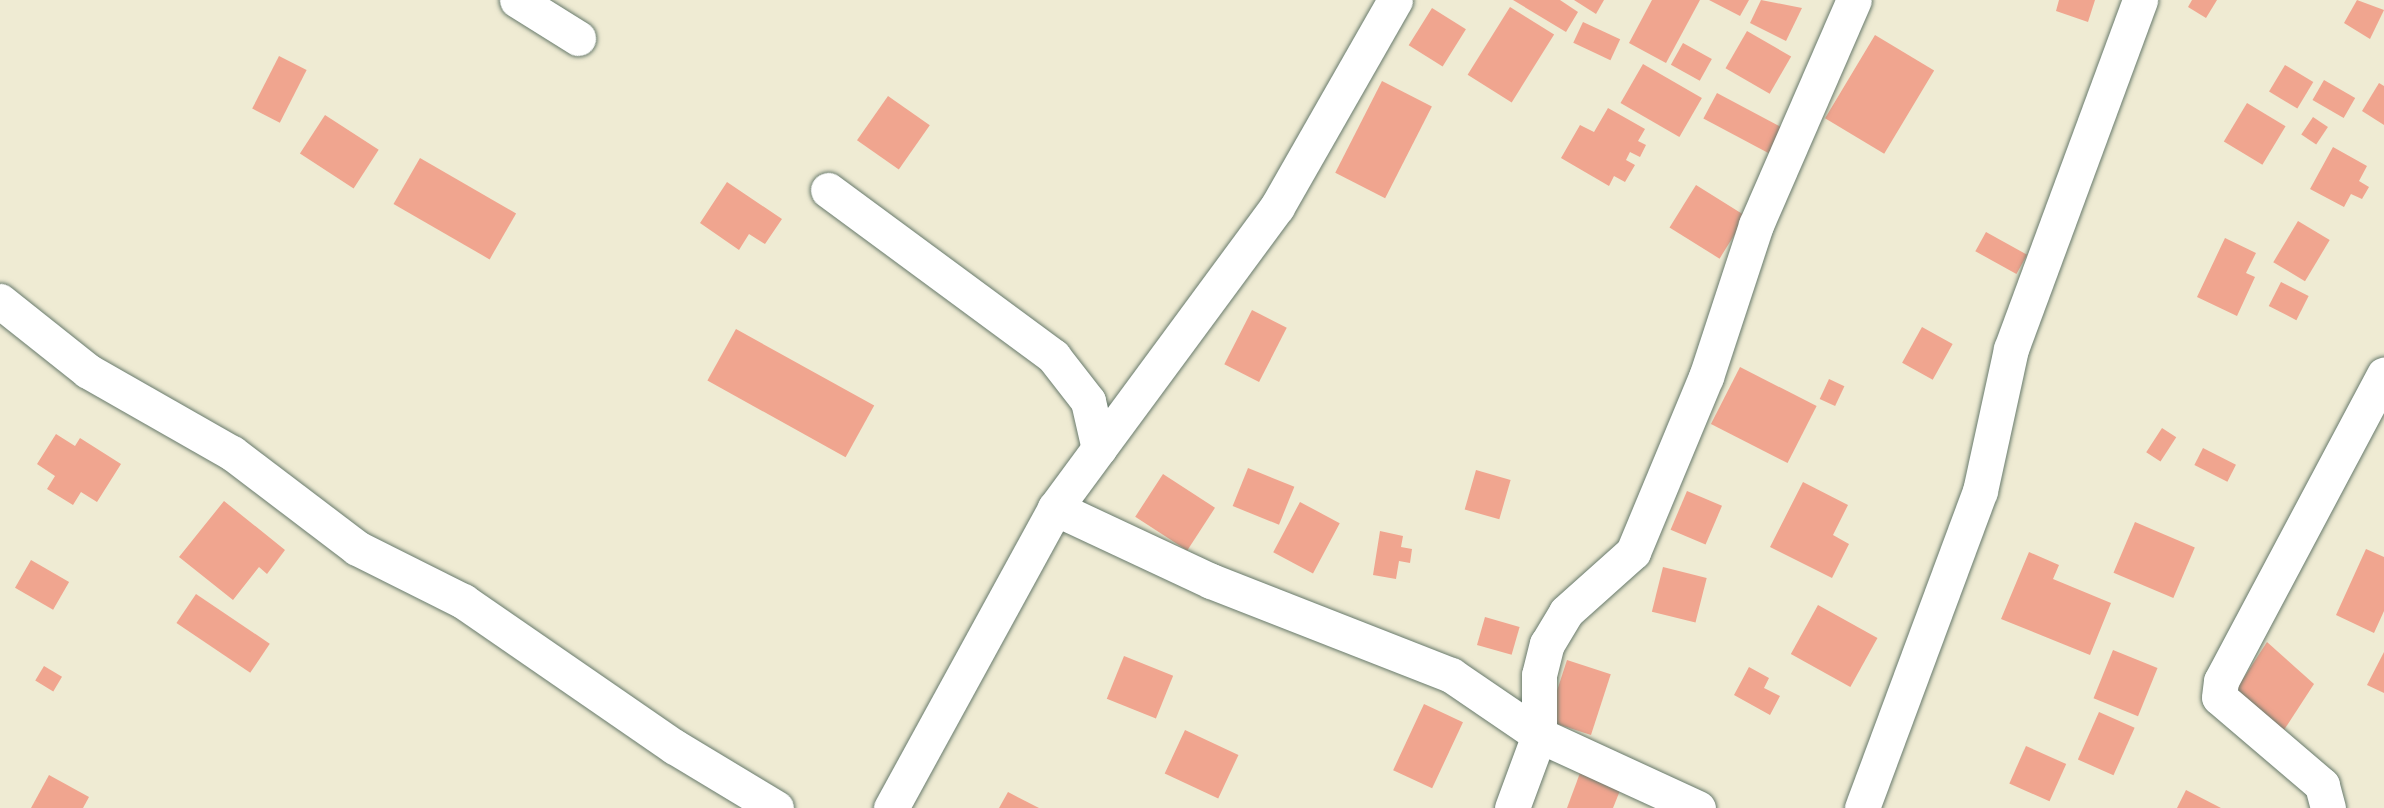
<!DOCTYPE html>
<style>
body{margin:0}
#map{position:relative;width:2384px;height:808px;overflow:hidden;background:#efebd3;font-family:Itim,sans-serif}
div>[style]{position:absolute}
.building>*{inset:0;background:#f0a58f;transform-origin:0 0}
.roads{filter:drop-shadow(0 0 2px #687a6c) drop-shadow(0 0 2px #687a6c)}
.street>*{height:35px;margin:-17.5px;padding:0 17.5px;transform-origin:17.5px;border-radius:17.5px;background:#fff}
span{translate:-50% -50%;white-space:nowrap;text-align:center;line-height:1.15;-webkit-text-stroke:5px #fff;paint-order:stroke}
</style>
<div id="map">
<div class="building">
<i style="clip-path:polygon(1513px 0,1560px 0,1578px 12px,1566px 32px)"></i>
<i style="clip-path:polygon(1574px 0,1604px 0,1596px 14px)"></i>
<i style="clip-path:polygon(1652px 0,1700px 0,1666px 63px,1629px 43px)"></i>
<i style="clip-path:polygon(1709px 0,1749px 0,1740px 16px)"></i>
<i style="clip-path:polygon(1761px 0,1802px 8px,1786px 41px,1750px 23px)"></i>
<i style="clip-path:polygon(2059px 0,2095px 0,2088px 22px,2056px 11px)"></i>
<i style="clip-path:polygon(2192px 0,2217px 0,2206px 18px,2188px 7px)"></i>
<i style="clip-path:polygon(2357px 0,2384px 10px,2370px 39px,2344px 23px)"></i>
<i style="left:1510px;top:7px;width:52px;height:80px;rotate:32deg"></i>
<i style="left:1432px;top:8px;width:40px;height:44px;rotate:32deg"></i>
<i style="left:1583px;top:22px;width:41px;height:23px;rotate:25deg"></i>
<i style="left:1747px;top:31px;width:51px;height:43px;rotate:30deg"></i>
<i style="left:1875px;top:35px;width:69px;height:97px;rotate:31deg"></i>
<i style="left:1683px;top:43px;width:33px;height:25px;rotate:29deg"></i>
<i style="left:279px;top:56px;width:31px;height:59px;rotate:27deg"></i>
<i style="left:1643px;top:64px;width:68px;height:45px;rotate:30deg"></i>
<i style="left:2285px;top:65px;width:33px;height:31px;rotate:31deg"></i>
<i style="left:2324px;top:80px;width:36px;height:23px;rotate:30deg"></i>
<i style="left:1382px;top:81px;width:56px;height:103px;rotate:27deg"></i>
<i style="clip-path:polygon(2379px 83px,2384px 86px,2384px 125px,2362px 111px)"></i>
<i style="left:1717px;top:93px;width:74px;height:29px;rotate:28deg"></i>
<i style="left:888px;top:96px;width:51px;height:54px;rotate:35deg"></i>
<i style="left:2247px;top:103px;width:45px;height:45px;rotate:31deg"></i>
<i style="clip-path:polygon(1608px 108px,1645px 129px,1638px 141px,1646px 145px,1640px 157px,1630px 152px,1626px 160px,1635px 165px,1625px 182px,1614px 176px,1609px 186px,1561px 158px,1580px 125px,1594px 132px)"></i>
<i style="left:325px;top:115px;width:64px;height:46px;rotate:33deg"></i>
<i style="left:2313px;top:117px;width:18px;height:21px;rotate:34deg"></i>
<i style="clip-path:polygon(2333px 147px,2367px 166px,2359px 181px,2369px 187px,2362px 199px,2351px 194px,2344px 207px,2310px 189px)"></i>
<i style="left:420px;top:158px;width:111px;height:53px;rotate:30deg"></i>
<i style="clip-path:polygon(727px 182px,782px 219px,765px 244px,749px 234px,739px 250px,700px 223px)"></i>
<i style="left:1696px;top:185px;width:59px;height:50px;rotate:32deg"></i>
<i style="left:2298px;top:221px;width:37px;height:48px;rotate:31deg"></i>
<i style="left:1986px;top:232px;width:47px;height:22px;rotate:29deg"></i>
<i style="clip-path:polygon(2225px 238px,2256px 253px,2246px 273px,2255px 277px,2237px 316px,2197px 297px)"></i>
<i style="left:2281px;top:282px;width:31px;height:27px;rotate:27deg"></i>
<i style="left:1252px;top:310px;width:39px;height:61px;rotate:27deg"></i>
<i style="left:1922px;top:327px;width:35px;height:41px;rotate:29deg"></i>
<i style="left:736px;top:329px;width:158px;height:59px;rotate:29deg"></i>
<i style="left:1740px;top:367px;width:86px;height:64px;rotate:27deg"></i>
<i style="left:1829px;top:379px;width:17px;height:22px;rotate:25deg"></i>
<i style="left:2162px;top:428px;width:17px;height:29px;rotate:33deg"></i>
<i style="clip-path:polygon(56px 434px,75px 446px,80px 438px,121px 464px,97px 502px,81px 492px,73px 505px,47px 489px,55px 476px,37px 464px)"></i>
<i style="left:2203px;top:448px;width:37px;height:19px;rotate:27deg"></i>
<i style="left:1248px;top:468px;width:50px;height:41px;rotate:22deg"></i>
<i style="left:1476px;top:470px;width:36px;height:41px;rotate:16deg"></i>
<i style="left:1163px;top:474px;width:62px;height:51px;rotate:33deg"></i>
<i style="clip-path:polygon(1803px 482px,1848px 505px,1833px 535px,1849px 544px,1832px 578px,1770px 547px)"></i>
<i style="left:1687px;top:491px;width:38px;height:42px;rotate:23deg"></i>
<i style="clip-path:polygon(224px 501px,285px 550px,267px 574px,259px 567px,233px 600px,179px 557px)"></i>
<i style="left:1300px;top:502px;width:45px;height:57px;rotate:28deg"></i>
<i style="left:2135px;top:522px;width:65px;height:55px;rotate:23deg"></i>
<i style="clip-path:polygon(1380px 531px,1403px 536px,1401px 547px,1412px 549px,1410px 563px,1399px 561px,1396px 579px,1373px 575px)"></i>
<i style="clip-path:polygon(2366px 549px,2384px 557px,2384px 611px,2374px 633px,2336px 615px)"></i>
<i style="clip-path:polygon(2029px 552px,2059px 565px,2053px 579px,2111px 603px,2090px 655px,2001px 619px)"></i>
<i style="left:31px;top:560px;width:44px;height:32px;rotate:30deg"></i>
<i style="left:1663px;top:567px;width:45px;height:46px;rotate:14deg"></i>
<i style="left:196px;top:594px;width:89px;height:35px;rotate:34deg"></i>
<i style="left:1818px;top:605px;width:68px;height:56px;rotate:29deg"></i>
<i style="left:1485px;top:617px;width:36px;height:29px;rotate:16deg"></i>
<i style="clip-path:polygon(2267px 642px,2314px 684px,2284px 730px,2232px 696px)"></i>
<i style="left:2113px;top:650px;width:48px;height:52px;rotate:22deg"></i>
<i style="clip-path:polygon(2384px 652px,2384px 693px,2367px 685px)"></i>
<i style="left:1124px;top:656px;width:53px;height:46px;rotate:22deg"></i>
<i style="left:1567px;top:660px;width:46px;height:64px;rotate:18deg"></i>
<i style="left:44px;top:666px;width:21px;height:17px;rotate:31deg"></i>
<i style="clip-path:polygon(1749px 667px,1769px 678px,1764px 688px,1780px 696px,1770px 715px,1734px 695px)"></i>
<i style="left:1424px;top:704px;width:43px;height:73px;rotate:25deg"></i>
<i style="left:2099px;top:712px;width:39px;height:52px;rotate:24deg"></i>
<i style="left:1185px;top:730px;width:59px;height:48px;rotate:25deg"></i>
<i style="left:2026px;top:746px;width:44px;height:41px;rotate:24deg"></i>
<i style="clip-path:polygon(1580px 773px,1621px 788px,1613px 808px,1567px 808px)"></i>
<i style="clip-path:polygon(49px 775px,89px 797px,83px 808px,31px 808px)"></i>
<i style="clip-path:polygon(2186px 790px,2221px 808px,2177px 808px)"></i>
<i style="clip-path:polygon(1008px 792px,1039px 808px,999px 808px)"></i>
</div>
<div class="roads">
<div class="street">
<i style="left:517px;top:0;width:72px;rotate:31.9deg"></i>
<i style="left:828px;top:190px;width:280px;rotate:36.4deg"></i>
<i style="left:1053px;top:356px;width:57px;rotate:52.1deg"></i>
<i style="left:1088px;top:401px;width:49px;rotate:77.1deg"></i>
<i style="left:0;top:301px;width:112px;rotate:38.5deg"></i>
<i style="left:88px;top:371px;width:166px;rotate:29.7deg"></i>
<i style="left:232px;top:453px;width:157px;rotate:37.2deg"></i>
<i style="left:357px;top:548px;width:119px;rotate:26.6deg"></i>
<i style="left:463px;top:601px;width:257px;rotate:34.6deg"></i>
<i style="left:675px;top:747px;width:118px;rotate:31.1deg"></i>
<i style="left:1055px;top:508px;width:172px;rotate:25.1deg"></i>
<i style="left:1211px;top:581px;width:258px;rotate:21.4deg"></i>
<i style="left:1451px;top:675px;width:107px;rotate:34.3deg"></i>
<i style="left:1539px;top:735px;width:175px;rotate:24.7deg"></i>
<i style="left:891px;top:808px;width:342px;rotate:-61.3deg"></i>
<i style="left:1055px;top:508px;width:374px;rotate:-53.6deg"></i>
<i style="left:1277px;top:207px;width:238px;rotate:-60.3deg"></i>
<i style="left:1512px;top:808px;width:78px;rotate:-69.7deg"></i>
<i style="left:1539px;top:735px;width:60px;rotate:-90deg"></i>
<i style="left:1539px;top:675px;width:32px;rotate:-76deg"></i>
<i style="left:1547px;top:644px;width:37px;rotate:-59deg"></i>
<i style="left:1566px;top:612px;width:90px;rotate:-41.8deg"></i>
<i style="left:1633px;top:552px;width:190px;rotate:-67.4deg"></i>
<i style="left:1706px;top:377px;width:160px;rotate:-71.8deg"></i>
<i style="left:1756px;top:225px;width:245px;rotate:-66.5deg"></i>
<i style="left:1862px;top:808px;width:338px;rotate:-69.6deg"></i>
<i style="left:1980px;top:491px;width:145px;rotate:-77.7deg"></i>
<i style="left:2011px;top:349px;width:372px;rotate:-69.7deg"></i>
<i style="left:2328px;top:808px;width:24px;rotate:-105deg"></i>
<i style="left:2322px;top:785px;width:135px;rotate:-139.5deg"></i>
<i style="left:2219px;top:697px;width:16px;rotate:-83deg"></i>
<i style="left:2221px;top:681px;width:347px;rotate:-62deg"></i>
</div>
</div>
</div>
